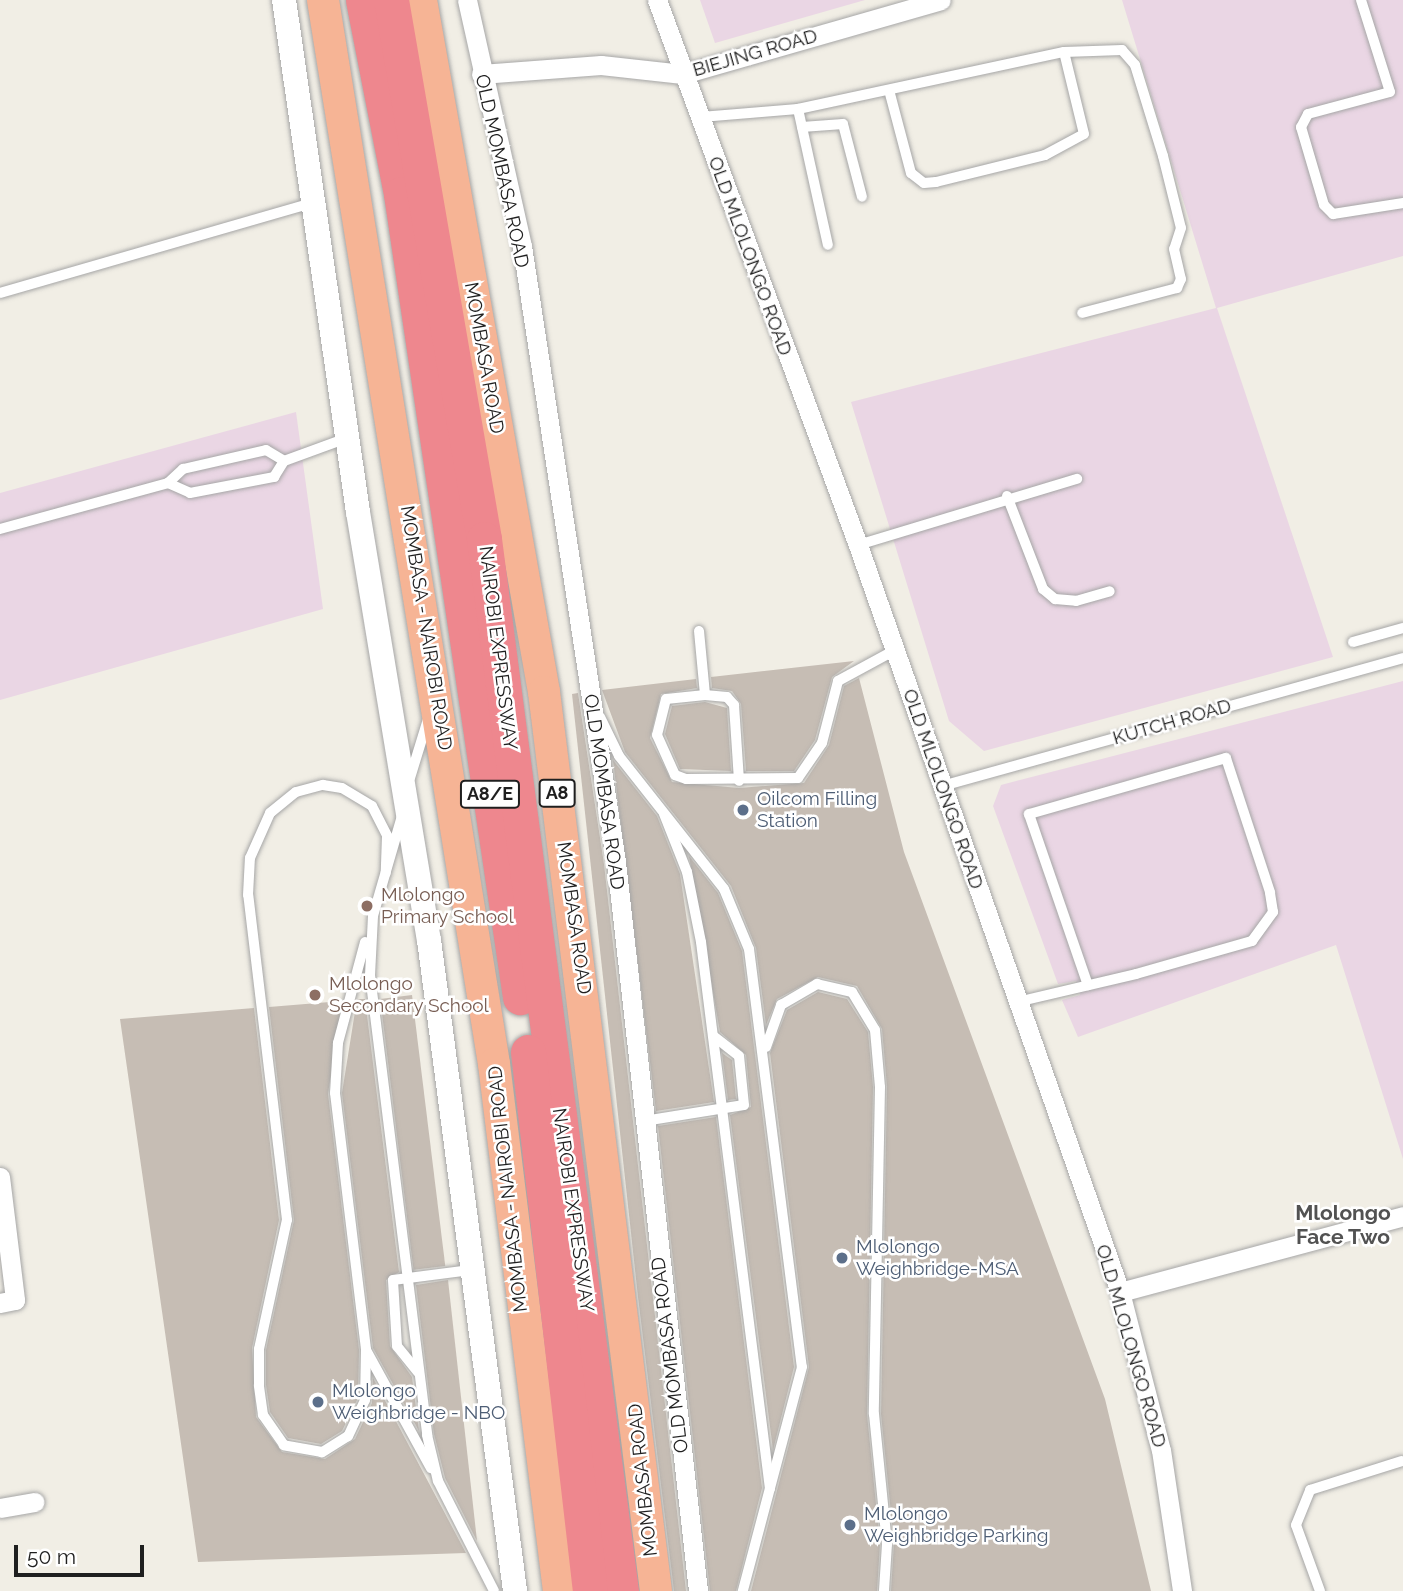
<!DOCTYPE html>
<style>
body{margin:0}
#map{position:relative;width:1403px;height:1591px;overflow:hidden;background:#f1eee5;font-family:Raleway,sans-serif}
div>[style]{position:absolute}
.industrial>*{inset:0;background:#ead6e4}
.building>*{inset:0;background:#c6bdb4;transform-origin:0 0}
.roads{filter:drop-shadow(0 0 2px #a6a6a6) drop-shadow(0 0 2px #a6a6a6)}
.service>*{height:10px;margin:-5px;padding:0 5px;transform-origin:5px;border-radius:5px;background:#fff}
.minor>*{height:19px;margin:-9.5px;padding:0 9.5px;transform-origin:9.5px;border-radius:9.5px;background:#fff}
.tertiary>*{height:24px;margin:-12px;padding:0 12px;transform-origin:12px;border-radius:12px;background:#fff}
.trunk>*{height:32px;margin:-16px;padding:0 16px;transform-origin:16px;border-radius:16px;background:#f6b495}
.motorway>*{height:35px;margin:-17.5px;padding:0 17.5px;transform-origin:17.5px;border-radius:17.5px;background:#ee878e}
.dots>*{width:19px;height:19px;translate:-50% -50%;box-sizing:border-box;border:4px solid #fff;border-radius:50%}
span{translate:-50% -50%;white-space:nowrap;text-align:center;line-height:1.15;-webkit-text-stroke:5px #fff;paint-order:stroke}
.shield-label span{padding:2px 5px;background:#fff;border:2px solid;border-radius:5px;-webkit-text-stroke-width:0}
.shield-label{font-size:18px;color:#1f1f1f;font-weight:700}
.street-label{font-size:19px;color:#1f1f1f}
.service-label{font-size:19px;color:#4e5e75}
.left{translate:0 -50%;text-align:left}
.education-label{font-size:19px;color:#785e54}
.neighbourhood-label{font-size:21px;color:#525252;font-weight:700}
.scale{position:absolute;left:14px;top:1545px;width:130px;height:32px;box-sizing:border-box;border:4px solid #1f1f1f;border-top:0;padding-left:9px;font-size:21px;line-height:24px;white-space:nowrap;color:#1f1f1f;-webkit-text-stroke:5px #fff;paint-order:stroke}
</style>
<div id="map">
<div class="industrial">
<i style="clip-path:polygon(700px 0,865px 0,715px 43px)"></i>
<i style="clip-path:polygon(1122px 0,1403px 0,1403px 256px,1217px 308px,1333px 657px,984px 751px,949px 721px,851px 402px,1216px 308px)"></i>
<i style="clip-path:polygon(296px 412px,323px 609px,0 700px,0 493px)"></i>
<i style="clip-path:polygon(1403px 681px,1403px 1159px,1336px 945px,1078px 1037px,1062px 1000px,1080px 995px,1076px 981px,1058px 984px,993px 806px,1001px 785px)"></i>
</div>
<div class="building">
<i style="clip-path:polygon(854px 661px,832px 677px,815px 740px,794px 771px,746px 771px,741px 704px,732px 691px,712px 688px,711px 677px)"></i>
<i style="clip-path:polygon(859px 678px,904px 852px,1105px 1399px,1151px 1591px,891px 1591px,894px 1543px,881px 1414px,887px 1087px,882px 1029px,857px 986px,818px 977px,777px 999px,766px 1025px,756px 948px,731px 886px,625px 752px,602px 690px,696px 679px,697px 688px,661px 694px,650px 738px,672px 782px,739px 788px,804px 783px,829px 745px,844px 686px)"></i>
<i style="clip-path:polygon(578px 693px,604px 864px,686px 1591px,674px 1591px,638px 1297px,572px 694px)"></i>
<i style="clip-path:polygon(705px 702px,727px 708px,731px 771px,680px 769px,665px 734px,672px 706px)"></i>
<i style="clip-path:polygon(613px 760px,657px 816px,680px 874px,714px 1102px,656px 1111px)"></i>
<i style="clip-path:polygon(689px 856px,718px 893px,742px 951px,794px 1367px,773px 1450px,730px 1115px,751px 1107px,746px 1055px,720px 1032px)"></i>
<i style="clip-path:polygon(818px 992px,847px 999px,868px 1032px,873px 1087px,867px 1414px,880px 1544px,877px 1591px,751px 1591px,809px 1367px,770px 1053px,787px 1010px)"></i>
<i style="left:412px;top:995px;width:273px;height:32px;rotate:83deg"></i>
<i style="clip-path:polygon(357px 999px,365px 999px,399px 1272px,386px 1280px,390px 1346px,412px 1377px,419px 1431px,373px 1348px,342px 1093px)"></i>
<i style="clip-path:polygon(342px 1001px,328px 1094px,359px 1350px,358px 1398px,342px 1431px,321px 1444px,288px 1438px,270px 1412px,266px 1385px,266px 1350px,294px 1220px,269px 1007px)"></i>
<i style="clip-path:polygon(254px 1008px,279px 1220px,252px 1348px,256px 1417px,282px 1452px,325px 1459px,355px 1439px,372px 1403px,373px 1378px,466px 1553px,198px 1562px,120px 1019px)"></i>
<i style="clip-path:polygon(722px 1053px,732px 1060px,736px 1099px,728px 1100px)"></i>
<i style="clip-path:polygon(716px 1117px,762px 1488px,736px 1591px,710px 1591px,658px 1126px)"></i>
<i style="clip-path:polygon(448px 1280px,477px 1541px,445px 1478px,434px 1434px,416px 1285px)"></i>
</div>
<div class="roads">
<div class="service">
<i style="left:1361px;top:0;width:96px;rotate:72.5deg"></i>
<i style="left:1390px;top:92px;width:85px;rotate:165deg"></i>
<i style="left:1308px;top:114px;width:15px;rotate:118deg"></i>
<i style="left:1301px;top:127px;width:81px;rotate:73.6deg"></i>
<i style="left:1324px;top:205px;width:13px;rotate:45deg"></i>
<i style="left:1333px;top:214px;width:71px;rotate:-8.9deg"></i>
<i style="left:889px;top:90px;width:86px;rotate:75.2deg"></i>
<i style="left:911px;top:173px;width:16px;rotate:38deg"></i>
<i style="left:924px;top:183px;width:12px;rotate:-5deg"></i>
<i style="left:936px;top:182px;width:112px;rotate:-13.9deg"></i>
<i style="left:1045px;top:155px;width:44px;rotate:-28.3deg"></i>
<i style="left:1084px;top:134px;width:84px;rotate:-103.7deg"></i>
<i style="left:798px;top:109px;width:139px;rotate:77.6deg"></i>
<i style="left:701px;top:117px;width:97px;rotate:-4.7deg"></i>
<i style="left:798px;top:109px;width:272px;rotate:-12.1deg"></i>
<i style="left:1064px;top:52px;width:58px;rotate:-2deg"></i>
<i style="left:1122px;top:50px;width:20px;rotate:49deg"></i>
<i style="left:1135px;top:65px;width:95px;rotate:72.9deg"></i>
<i style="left:1163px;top:156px;width:74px;rotate:76deg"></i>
<i style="left:1181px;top:228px;width:22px;rotate:108deg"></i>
<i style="left:1174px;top:249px;width:31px;rotate:77deg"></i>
<i style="left:1181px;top:279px;width:10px;rotate:114deg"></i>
<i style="left:1177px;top:288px;width:98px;rotate:165.3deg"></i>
<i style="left:802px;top:127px;width:41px;rotate:-4.2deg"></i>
<i style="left:843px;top:124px;width:75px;rotate:75.4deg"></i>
<i style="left:0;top:293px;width:325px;rotate:-16.1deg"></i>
<i style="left:168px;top:483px;width:24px;rotate:24deg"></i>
<i style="left:190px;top:493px;width:86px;rotate:-10.8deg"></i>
<i style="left:274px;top:477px;width:19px;rotate:-58deg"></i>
<i style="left:284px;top:461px;width:67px;rotate:-20.1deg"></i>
<i style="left:1007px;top:496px;width:100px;rotate:68.8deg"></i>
<i style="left:1043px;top:589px;width:16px;rotate:40deg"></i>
<i style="left:1055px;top:599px;width:21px;rotate:5deg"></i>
<i style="left:1076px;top:601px;width:35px;rotate:-16deg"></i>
<i style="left:0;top:529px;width:174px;rotate:-15.3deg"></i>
<i style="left:168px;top:483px;width:21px;rotate:-43deg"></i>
<i style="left:183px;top:469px;width:85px;rotate:-12.9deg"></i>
<i style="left:266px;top:450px;width:21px;rotate:31deg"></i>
<i style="left:858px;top:545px;width:229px;rotate:-16.8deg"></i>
<i style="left:699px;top:631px;width:64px;rotate:84.6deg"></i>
<i style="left:705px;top:695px;width:39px;rotate:174deg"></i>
<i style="left:666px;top:699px;width:37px;rotate:104deg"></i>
<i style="left:657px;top:735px;width:44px;rotate:65.8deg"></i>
<i style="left:675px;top:775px;width:12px;rotate:20deg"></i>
<i style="left:686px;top:779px;width:112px;rotate:-0.5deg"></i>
<i style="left:798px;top:778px;width:42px;rotate:-55.6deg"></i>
<i style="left:822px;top:743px;width:64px;rotate:-75.5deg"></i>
<i style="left:838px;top:681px;width:65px;rotate:-28.5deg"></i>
<i style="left:1353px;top:642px;width:52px;rotate:-15.6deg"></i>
<i style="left:705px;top:695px;width:22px;rotate:5deg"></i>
<i style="left:727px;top:697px;width:11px;rotate:49deg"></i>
<i style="left:734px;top:705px;width:76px;rotate:86.2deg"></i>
<i style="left:600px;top:717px;width:43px;rotate:64deg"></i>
<i style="left:619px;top:756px;width:169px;rotate:51.7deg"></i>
<i style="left:724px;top:889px;width:65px;rotate:67.4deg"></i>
<i style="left:749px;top:949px;width:421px;rotate:82.8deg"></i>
<i style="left:802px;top:1367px;width:232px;rotate:104.8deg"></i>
<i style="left:410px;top:778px;width:62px;rotate:-73deg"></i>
<i style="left:942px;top:786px;width:478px;rotate:-15.5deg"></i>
<i style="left:664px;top:814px;width:62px;rotate:68.4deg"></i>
<i style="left:687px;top:872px;width:71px;rotate:78.7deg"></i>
<i style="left:701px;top:942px;width:551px;rotate:82.81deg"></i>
<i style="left:402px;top:816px;width:104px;rotate:106.2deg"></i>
<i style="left:373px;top:916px;width:59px;rotate:92.9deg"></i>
<i style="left:370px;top:975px;width:464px;rotate:82.9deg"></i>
<i style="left:427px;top:1435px;width:47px;rotate:76.6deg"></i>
<i style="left:438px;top:1481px;width:123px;rotate:63deg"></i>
<i style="left:365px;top:942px;width:105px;rotate:105deg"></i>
<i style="left:338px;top:1043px;width:50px;rotate:93.4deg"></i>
<i style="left:335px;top:1093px;width:259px;rotate:83.1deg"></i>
<i style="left:366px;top:1350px;width:135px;rotate:61.2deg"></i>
<i style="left:1017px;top:1002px;width:122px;rotate:-13.2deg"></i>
<i style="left:1136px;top:974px;width:121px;rotate:-15.9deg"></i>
<i style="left:1252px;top:941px;width:36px;rotate:-54deg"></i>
<i style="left:1273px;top:912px;width:20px;rotate:-99deg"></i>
<i style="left:1270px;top:892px;width:141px;rotate:-108.2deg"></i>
<i style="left:1226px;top:758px;width:205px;rotate:164.1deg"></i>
<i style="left:1029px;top:814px;width:181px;rotate:71deg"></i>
<i style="left:766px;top:1047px;width:45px;rotate:-70.3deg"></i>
<i style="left:781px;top:1005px;width:42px;rotate:-30.3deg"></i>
<i style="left:817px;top:984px;width:36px;rotate:13deg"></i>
<i style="left:852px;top:992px;width:44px;rotate:58.8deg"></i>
<i style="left:875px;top:1030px;width:57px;rotate:85deg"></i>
<i style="left:880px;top:1087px;width:327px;rotate:91.1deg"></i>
<i style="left:874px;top:1414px;width:131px;rotate:84.3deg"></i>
<i style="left:887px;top:1544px;width:47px;rotate:93.7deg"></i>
<i style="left:644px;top:1121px;width:101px;rotate:-9.1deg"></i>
<i style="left:744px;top:1105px;width:49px;rotate:-95.8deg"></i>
<i style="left:739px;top:1056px;width:33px;rotate:-142deg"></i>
<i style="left:366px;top:1350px;width:50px;rotate:91.1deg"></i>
<i style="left:365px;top:1400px;width:40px;rotate:115deg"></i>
<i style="left:348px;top:1436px;width:31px;rotate:148deg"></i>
<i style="left:322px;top:1452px;width:39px;rotate:-170deg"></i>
<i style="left:284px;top:1445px;width:37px;rotate:-125deg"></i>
<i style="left:263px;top:1415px;width:30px;rotate:-98deg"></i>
<i style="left:259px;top:1385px;width:36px;rotate:-90deg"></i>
<i style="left:259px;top:1349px;width:132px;rotate:-77.8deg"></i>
<i style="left:287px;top:1220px;width:327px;rotate:-96.8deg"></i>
<i style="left:248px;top:895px;width:37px;rotate:-87deg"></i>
<i style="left:250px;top:858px;width:49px;rotate:-66deg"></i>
<i style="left:270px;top:813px;width:33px;rotate:-39deg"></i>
<i style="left:296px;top:792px;width:28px;rotate:-15deg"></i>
<i style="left:323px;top:785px;width:19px;rotate:9deg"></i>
<i style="left:342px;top:788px;width:35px;rotate:31deg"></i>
<i style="left:372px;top:806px;width:34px;rotate:63deg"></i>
<i style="left:387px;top:836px;width:37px;rotate:92deg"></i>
<i style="left:418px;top:1372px;width:33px;rotate:-129deg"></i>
<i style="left:397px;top:1346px;width:66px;rotate:-93.5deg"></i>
<i style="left:393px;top:1280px;width:78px;rotate:-7.4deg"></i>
<i style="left:1320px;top:1591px;width:70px;rotate:-110deg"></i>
<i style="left:1296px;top:1525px;width:38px;rotate:-68deg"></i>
<i style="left:1310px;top:1490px;width:96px;rotate:-17.5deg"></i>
</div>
<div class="minor">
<i style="left:467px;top:0;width:252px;rotate:77.4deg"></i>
<i style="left:522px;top:246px;width:623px;rotate:81.32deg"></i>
<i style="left:616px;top:862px;width:734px;rotate:83.58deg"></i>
<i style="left:657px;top:0;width:581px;rotate:69.76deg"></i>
<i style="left:858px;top:545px;width:792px;rotate:70.67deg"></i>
<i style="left:1120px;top:1292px;width:163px;rotate:75.5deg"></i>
<i style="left:1161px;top:1450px;width:143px;rotate:81.5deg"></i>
<i style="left:481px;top:74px;width:120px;rotate:-4.3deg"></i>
<i style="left:601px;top:65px;width:82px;rotate:6.3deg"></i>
<i style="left:683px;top:74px;width:268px;rotate:-16deg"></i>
<i style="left:0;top:1177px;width:124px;rotate:83deg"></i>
<i style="left:15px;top:1300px;width:15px;rotate:169deg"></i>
<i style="left:1120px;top:1292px;width:293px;rotate:-15deg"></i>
<i style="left:0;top:1508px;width:35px;rotate:-10deg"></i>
</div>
<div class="tertiary">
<i style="left:284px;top:0;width:517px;rotate:81.78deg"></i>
<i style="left:358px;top:512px;width:434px;rotate:80.6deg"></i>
<i style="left:429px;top:940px;width:657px;rotate:82.47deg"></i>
</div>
<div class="trunk">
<i style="left:323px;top:0;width:1078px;rotate:80.87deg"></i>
<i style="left:494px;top:1064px;width:531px;rotate:82.97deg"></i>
<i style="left:421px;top:0;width:703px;rotate:79.92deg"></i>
<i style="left:544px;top:692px;width:906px;rotate:82.9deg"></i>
</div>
<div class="motorway">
<i style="left:363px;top:0;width:198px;rotate:78.9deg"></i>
<i style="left:401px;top:194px;width:812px;rotate:81.57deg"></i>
<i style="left:391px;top:0;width:547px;rotate:80.21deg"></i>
<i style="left:484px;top:539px;width:1061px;rotate:82.58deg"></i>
<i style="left:528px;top:1052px;width:543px;rotate:83.44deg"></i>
</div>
</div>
<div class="dots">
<i style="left:743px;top:810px;background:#5c6f8a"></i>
<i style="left:367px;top:906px;background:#8d6e63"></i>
<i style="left:315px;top:995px;background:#8d6e63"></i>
<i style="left:842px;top:1258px;background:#5c6f8a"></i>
<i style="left:318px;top:1402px;background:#5c6f8a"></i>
<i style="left:850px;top:1525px;background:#5c6f8a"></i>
</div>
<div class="shield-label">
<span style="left:557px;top:793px">A8</span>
<span style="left:490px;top:794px">A8/E</span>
</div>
<div class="street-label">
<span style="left:755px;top:53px;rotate:-16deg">BIEJING ROAD</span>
<span style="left:502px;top:171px;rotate:78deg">OLD MOMBASA ROAD</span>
<span style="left:750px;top:256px;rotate:70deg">OLD MLOLONGO ROAD</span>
<span style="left:484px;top:358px;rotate:80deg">MOMBASA ROAD</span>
<span style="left:426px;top:628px;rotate:81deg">MOMBASA - NAIROBI ROAD</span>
<span style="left:498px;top:648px;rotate:83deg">NAIROBI EXPRESSWAY</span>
<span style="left:1172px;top:722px;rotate:-16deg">KUTCH ROAD</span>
<span style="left:943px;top:789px;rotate:71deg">OLD MLOLONGO ROAD</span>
<span style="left:604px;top:792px;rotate:82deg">OLD MOMBASA ROAD</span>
<span style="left:574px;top:918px;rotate:82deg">MOMBASA ROAD</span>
<span style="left:508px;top:1189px;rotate:-96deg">MOMBASA - NAIROBI ROAD</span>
<span style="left:573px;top:1210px;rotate:82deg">NAIROBI EXPRESSWAY</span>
<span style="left:1131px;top:1346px;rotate:74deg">OLD MLOLONGO ROAD</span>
<span style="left:670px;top:1355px;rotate:-97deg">OLD MOMBASA ROAD</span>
<span style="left:643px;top:1480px;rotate:-96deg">MOMBASA ROAD</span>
</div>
<div class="service-label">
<span class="left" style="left:757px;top:810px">Oilcom Filling<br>Station</span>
<span class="left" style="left:856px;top:1258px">Mlolongo<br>Weighbridge-MSA</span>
<span class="left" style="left:332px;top:1402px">Mlolongo<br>Weighbridge - NBO</span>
<span class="left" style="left:864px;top:1525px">Mlolongo<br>Weighbridge Parking</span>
</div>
<div class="education-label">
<span class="left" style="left:381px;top:906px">Mlolongo<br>Primary School</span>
<span class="left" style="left:329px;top:995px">Mlolongo<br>Secondary School</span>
</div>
<div class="neighbourhood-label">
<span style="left:1343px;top:1225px">Mlolongo<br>Face Two</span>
</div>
<div class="scale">50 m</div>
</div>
